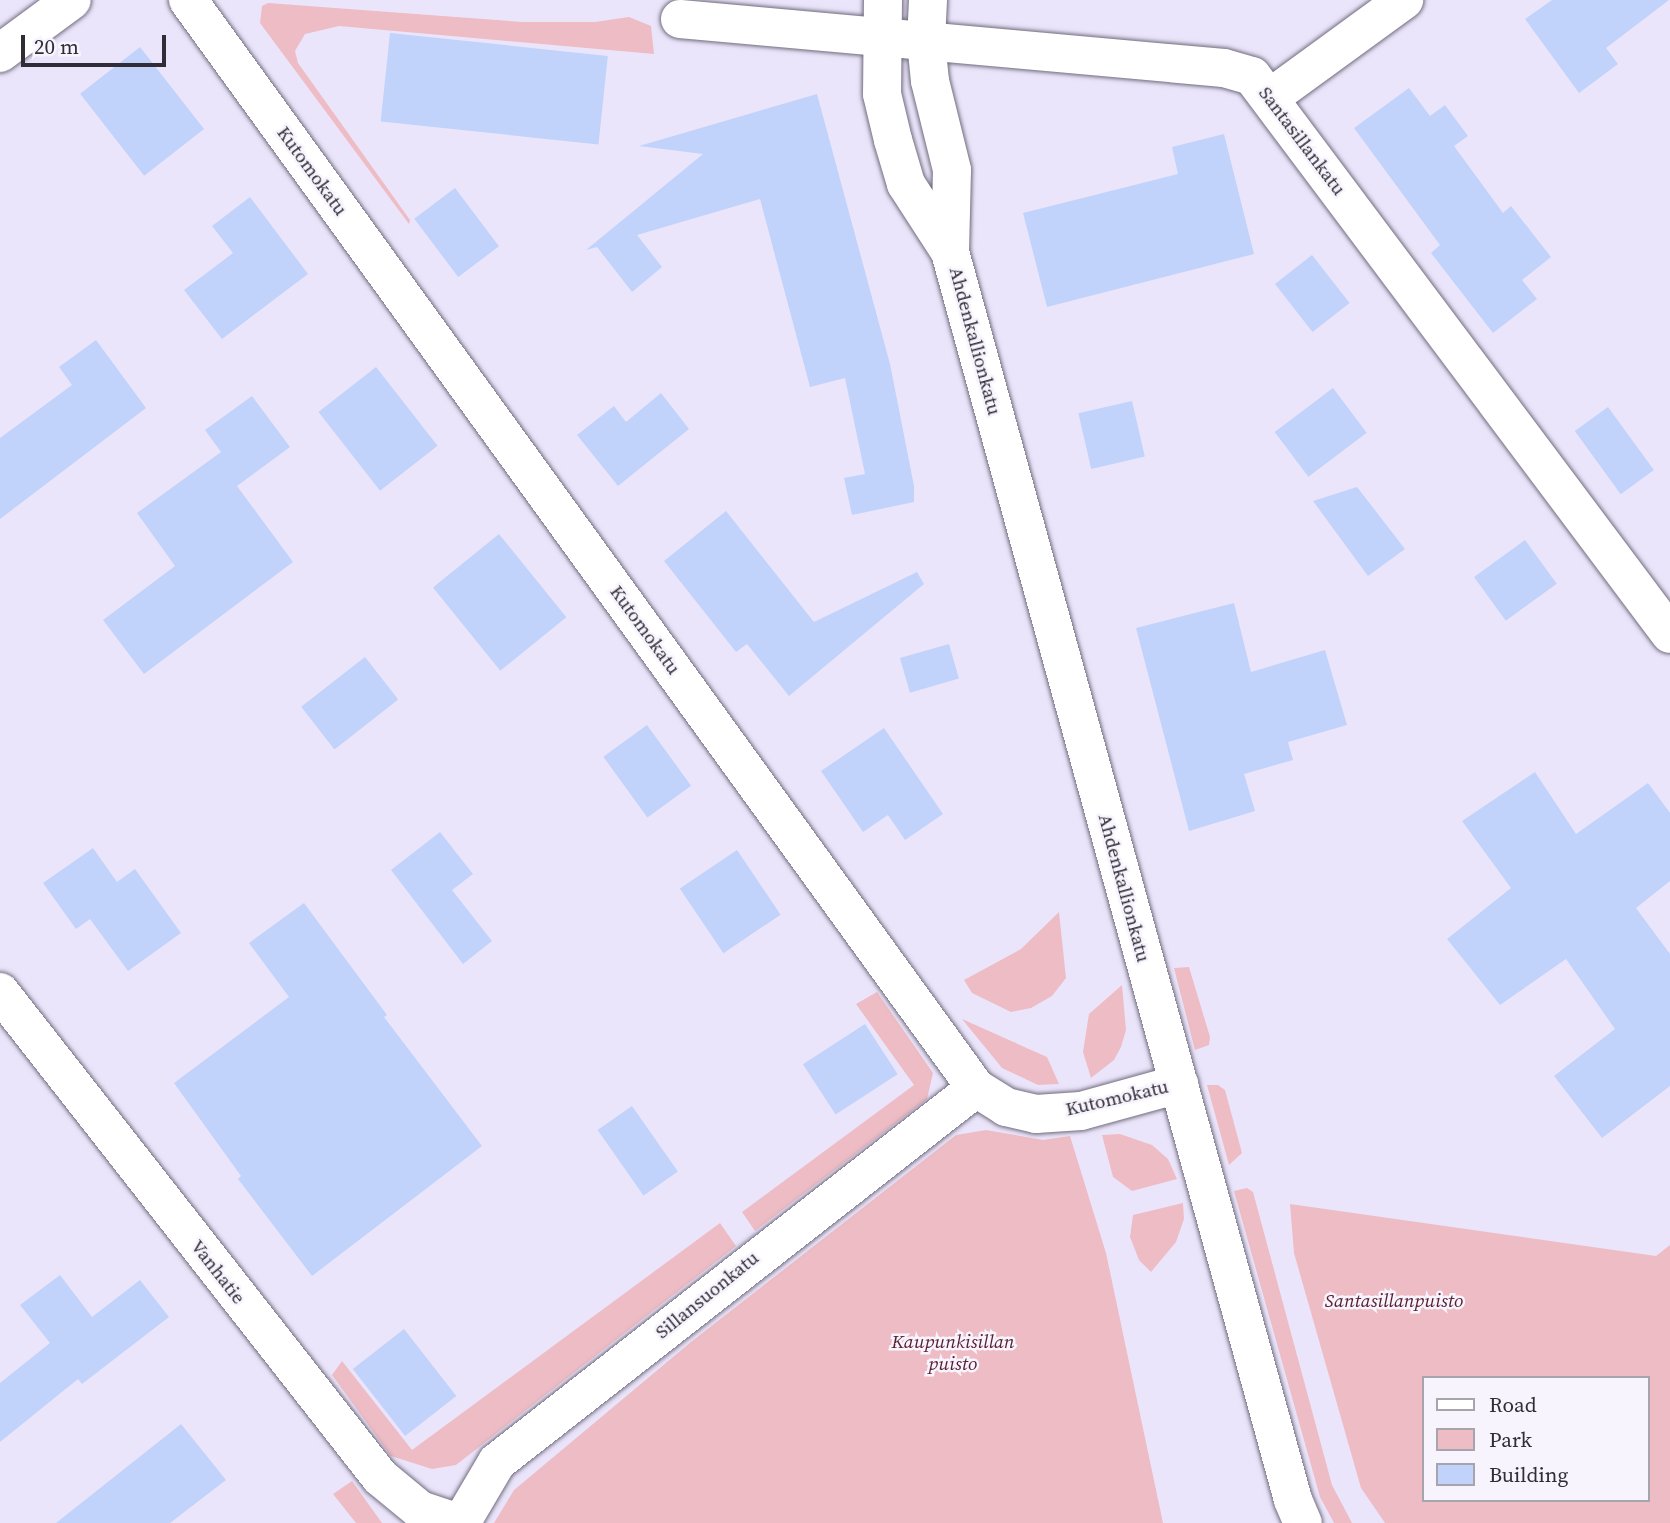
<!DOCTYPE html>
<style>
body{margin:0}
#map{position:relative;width:1670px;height:1523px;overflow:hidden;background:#ebe5fb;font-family:"Source Serif 4",serif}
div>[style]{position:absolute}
.green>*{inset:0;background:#eebcc5}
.building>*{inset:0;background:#c1d3fb;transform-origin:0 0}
.roads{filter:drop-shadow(0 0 2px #726c7f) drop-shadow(0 0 2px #726c7f)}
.minor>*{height:38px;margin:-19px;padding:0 19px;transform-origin:19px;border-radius:19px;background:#fff}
.tertiary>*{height:38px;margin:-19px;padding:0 19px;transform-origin:19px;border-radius:19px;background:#fff}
span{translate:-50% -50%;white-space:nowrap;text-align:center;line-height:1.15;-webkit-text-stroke:5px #f7f4fd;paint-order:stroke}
.street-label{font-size:19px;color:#302d36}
.park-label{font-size:19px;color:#581d2d;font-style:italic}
.legend{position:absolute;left:1422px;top:1376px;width:228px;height:126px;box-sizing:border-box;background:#f7f4fd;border:2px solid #a7a4ad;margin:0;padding:9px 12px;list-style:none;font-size:21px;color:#302d36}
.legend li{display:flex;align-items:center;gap:14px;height:35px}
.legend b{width:35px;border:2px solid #a7a4ad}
.scale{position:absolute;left:21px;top:35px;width:145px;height:32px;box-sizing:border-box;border:4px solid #302d36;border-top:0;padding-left:9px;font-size:21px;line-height:24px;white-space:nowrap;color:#302d36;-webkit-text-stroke:5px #f7f4fd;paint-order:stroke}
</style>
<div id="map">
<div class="green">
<i style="clip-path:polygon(268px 3px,523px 22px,595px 22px,629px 17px,651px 26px,654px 54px,339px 26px,305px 34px,295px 51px,298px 63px,410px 220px,409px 224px,260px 23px,262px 6px)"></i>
<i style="clip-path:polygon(1059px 912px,1066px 978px,1052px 996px,1031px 1008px,1011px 1012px,972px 993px,964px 980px,1021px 949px)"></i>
<i style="clip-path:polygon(1189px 967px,1210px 1037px,1209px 1045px,1195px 1050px,1174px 968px)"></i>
<i style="clip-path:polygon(1122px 985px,1126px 1030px,1121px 1047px,1114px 1060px,1091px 1078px,1083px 1052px,1089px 1014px)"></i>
<i style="clip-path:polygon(877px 992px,933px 1073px,927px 1099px,755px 1231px,742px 1212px,914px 1085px,856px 1004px)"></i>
<i style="clip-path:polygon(962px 1019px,1047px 1057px,1059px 1084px,1038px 1085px,1002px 1068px)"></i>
<i style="clip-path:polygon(1207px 1085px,1218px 1085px,1225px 1090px,1242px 1153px,1229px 1165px)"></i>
<i style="clip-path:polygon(986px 1130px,1043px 1140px,1070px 1136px,1106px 1253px,1163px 1523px,494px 1523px,514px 1490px,691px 1342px,956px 1135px)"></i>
<i style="clip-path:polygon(1120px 1134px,1152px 1145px,1168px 1159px,1177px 1179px,1132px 1191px,1113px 1177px,1102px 1135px)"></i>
<i style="clip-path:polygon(1247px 1188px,1253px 1192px,1332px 1485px,1352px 1523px,1334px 1523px,1320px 1497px,1234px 1191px)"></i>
<i style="clip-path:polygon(1183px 1203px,1184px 1219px,1176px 1242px,1151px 1272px,1139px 1260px,1130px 1237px,1133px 1215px)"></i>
<i style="clip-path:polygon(evenodd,1290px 1204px,1656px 1256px,1670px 1245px,1670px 1523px,1385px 1523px,1361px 1488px,1294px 1253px,1290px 1204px,1423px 1378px,1647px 1378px,1647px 1500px,1423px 1500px,1423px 1378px)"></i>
<i style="clip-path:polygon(720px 1223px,736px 1246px,456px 1465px,432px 1469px,391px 1456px,332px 1375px,342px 1361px,412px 1450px)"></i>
<i style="clip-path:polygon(352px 1481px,382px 1523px,356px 1523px,333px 1494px)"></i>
</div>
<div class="building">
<i style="clip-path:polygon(1552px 0,1669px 0,1606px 48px,1618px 64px,1579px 93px,1525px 19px)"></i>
<i style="left:390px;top:33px;width:219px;height:89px;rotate:6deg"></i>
<i style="left:140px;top:47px;width:104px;height:76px;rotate:52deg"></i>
<i style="clip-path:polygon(1409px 88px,1430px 116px,1445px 105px,1468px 136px,1454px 146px,1503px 213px,1511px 206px,1551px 257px,1522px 280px,1537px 299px,1493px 333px,1431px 253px,1440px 245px,1354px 128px)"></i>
<i style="clip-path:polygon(817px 94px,890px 364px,914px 486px,914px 502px,852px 515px,844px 478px,865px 474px,845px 378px,810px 387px,760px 199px,637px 235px,662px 267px,632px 292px,597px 247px,586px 250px,703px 154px,639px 146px)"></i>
<i style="clip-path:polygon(1224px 134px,1254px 254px,1047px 307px,1023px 213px,1178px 174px,1172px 147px)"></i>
<i style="left:455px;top:188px;width:73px;height:51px;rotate:53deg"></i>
<i style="clip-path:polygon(250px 197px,308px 274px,222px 339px,184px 290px,233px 253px,212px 226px)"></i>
<i style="left:1312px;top:255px;width:61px;height:47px;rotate:52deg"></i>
<i style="clip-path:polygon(96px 340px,146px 408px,0 519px,0 438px,72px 385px,59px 367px)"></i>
<i style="left:376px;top:367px;width:100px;height:73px;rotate:52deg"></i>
<i style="left:1333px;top:388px;width:56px;height:73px;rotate:53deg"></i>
<i style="clip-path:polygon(661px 393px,689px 429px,618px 486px,577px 435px,614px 406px,626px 422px)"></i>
<i style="clip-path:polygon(252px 396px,290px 447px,237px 486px,293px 562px,144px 674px,103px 620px,175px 566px,137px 513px,221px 452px,205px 430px)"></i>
<i style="left:1132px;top:401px;width:57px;height:55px;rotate:77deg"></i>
<i style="left:1608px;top:407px;width:78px;height:41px;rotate:54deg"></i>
<i style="clip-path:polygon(1357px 487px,1405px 549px,1368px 576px,1313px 501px)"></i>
<i style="clip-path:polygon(726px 511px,814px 622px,917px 572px,924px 584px,789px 696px,747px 644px,736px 652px,664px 561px)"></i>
<i style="left:499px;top:534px;width:107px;height:85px;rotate:51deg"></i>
<i style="left:1525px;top:540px;width:54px;height:63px;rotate:54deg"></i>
<i style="clip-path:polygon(1234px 603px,1251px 672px,1325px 650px,1347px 725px,1288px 742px,1293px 760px,1244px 774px,1255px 811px,1189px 831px,1136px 628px)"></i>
<i style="left:949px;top:644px;width:36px;height:51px;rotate:74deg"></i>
<i style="left:365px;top:657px;width:54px;height:81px;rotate:52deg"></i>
<i style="left:647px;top:725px;width:75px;height:54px;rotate:54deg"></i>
<i style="clip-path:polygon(884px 728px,943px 814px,905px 840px,888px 815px,863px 832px,821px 771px)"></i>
<i style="clip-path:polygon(1535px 772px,1576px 834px,1648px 783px,1670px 813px,1670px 881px,1636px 908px,1670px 954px,1670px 1086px,1602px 1138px,1554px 1076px,1615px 1029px,1566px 959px,1500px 1005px,1447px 939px,1511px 888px,1462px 821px)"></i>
<i style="clip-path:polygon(440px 832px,473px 874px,452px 890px,492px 941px,463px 964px,391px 870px)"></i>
<i style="clip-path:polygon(93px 848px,117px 882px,135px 869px,181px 933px,128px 971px,90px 919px,76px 929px,43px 883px)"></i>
<i style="left:737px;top:850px;width:78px;height:69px;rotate:56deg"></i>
<i style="clip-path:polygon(304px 903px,387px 1015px,384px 1017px,482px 1146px,312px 1276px,238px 1179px,241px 1176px,174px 1083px,289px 997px,249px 943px)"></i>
<i style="left:865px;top:1024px;width:60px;height:74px;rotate:57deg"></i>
<i style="left:632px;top:1106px;width:80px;height:42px;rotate:55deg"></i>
<i style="clip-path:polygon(60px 1275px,92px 1317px,140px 1280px,169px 1317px,82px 1384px,78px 1379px,0 1442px,0 1383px,50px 1343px,20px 1305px)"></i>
<i style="left:404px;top:1329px;width:85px;height:65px;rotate:52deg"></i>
<i style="clip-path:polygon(181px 1424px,226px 1480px,170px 1523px,56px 1523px)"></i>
</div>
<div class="roads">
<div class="minor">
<i style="left:188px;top:0;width:1343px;rotate:54.09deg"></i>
<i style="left:976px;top:1088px;width:36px;rotate:32deg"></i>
<i style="left:1006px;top:1107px;width:31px;rotate:13deg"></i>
<i style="left:1036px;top:1114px;width:45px;rotate:-3.8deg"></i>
<i style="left:1081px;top:1111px;width:102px;rotate:-15.4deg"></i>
<i style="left:680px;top:19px;width:546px;rotate:5.15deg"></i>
<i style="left:1224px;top:68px;width:29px;rotate:16deg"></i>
<i style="left:1252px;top:76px;width:697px;rotate:53.16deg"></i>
<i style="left:0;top:53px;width:89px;rotate:-36.4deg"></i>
<i style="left:1271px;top:97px;width:165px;rotate:-36.1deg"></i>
<i style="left:0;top:992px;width:616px;rotate:51.92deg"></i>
<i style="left:380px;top:1477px;width:52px;rotate:39.5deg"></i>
<i style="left:420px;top:1510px;width:41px;rotate:18.4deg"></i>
<i style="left:461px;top:1523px;width:71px;rotate:-59.5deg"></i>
<i style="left:497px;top:1462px;width:608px;rotate:-37.98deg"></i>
</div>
<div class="tertiary">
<i style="left:883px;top:0;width:94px;rotate:90.6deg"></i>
<i style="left:882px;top:94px;width:47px;rotate:76.6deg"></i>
<i style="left:893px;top:140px;width:46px;rotate:73.5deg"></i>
<i style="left:906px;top:184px;width:81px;rotate:57.1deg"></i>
<i style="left:928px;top:0;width:41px;rotate:92.8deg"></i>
<i style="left:926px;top:41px;width:40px;rotate:84.3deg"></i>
<i style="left:930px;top:81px;width:92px;rotate:76.1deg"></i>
<i style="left:952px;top:170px;width:82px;rotate:91.4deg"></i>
<i style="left:950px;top:252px;width:1294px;rotate:74.63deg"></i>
<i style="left:1293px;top:1500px;width:25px;rotate:67deg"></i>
</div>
</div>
<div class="street-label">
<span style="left:1302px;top:141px;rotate:53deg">Santasillankatu</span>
<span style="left:312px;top:171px;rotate:54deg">Kutomokatu</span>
<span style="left:975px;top:341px;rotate:75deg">Ahdenkallionkatu</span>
<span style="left:645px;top:630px;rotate:54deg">Kutomokatu</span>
<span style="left:1124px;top:888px;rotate:75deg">Ahdenkallionkatu</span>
<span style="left:1117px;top:1098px;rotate:-13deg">Kutomokatu</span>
<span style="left:218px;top:1272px;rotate:52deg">Vanhatie</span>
<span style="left:707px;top:1295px;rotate:-39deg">Sillansuonkatu</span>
</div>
<div class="park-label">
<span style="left:1394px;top:1301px">Santasillanpuisto</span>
<span style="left:953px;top:1353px">Kaupunkisillan<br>puisto</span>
</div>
<ul class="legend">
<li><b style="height:9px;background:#fff"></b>Road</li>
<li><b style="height:19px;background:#eebcc5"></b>Park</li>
<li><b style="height:19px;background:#c1d3fb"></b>Building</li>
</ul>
<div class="scale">20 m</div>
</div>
